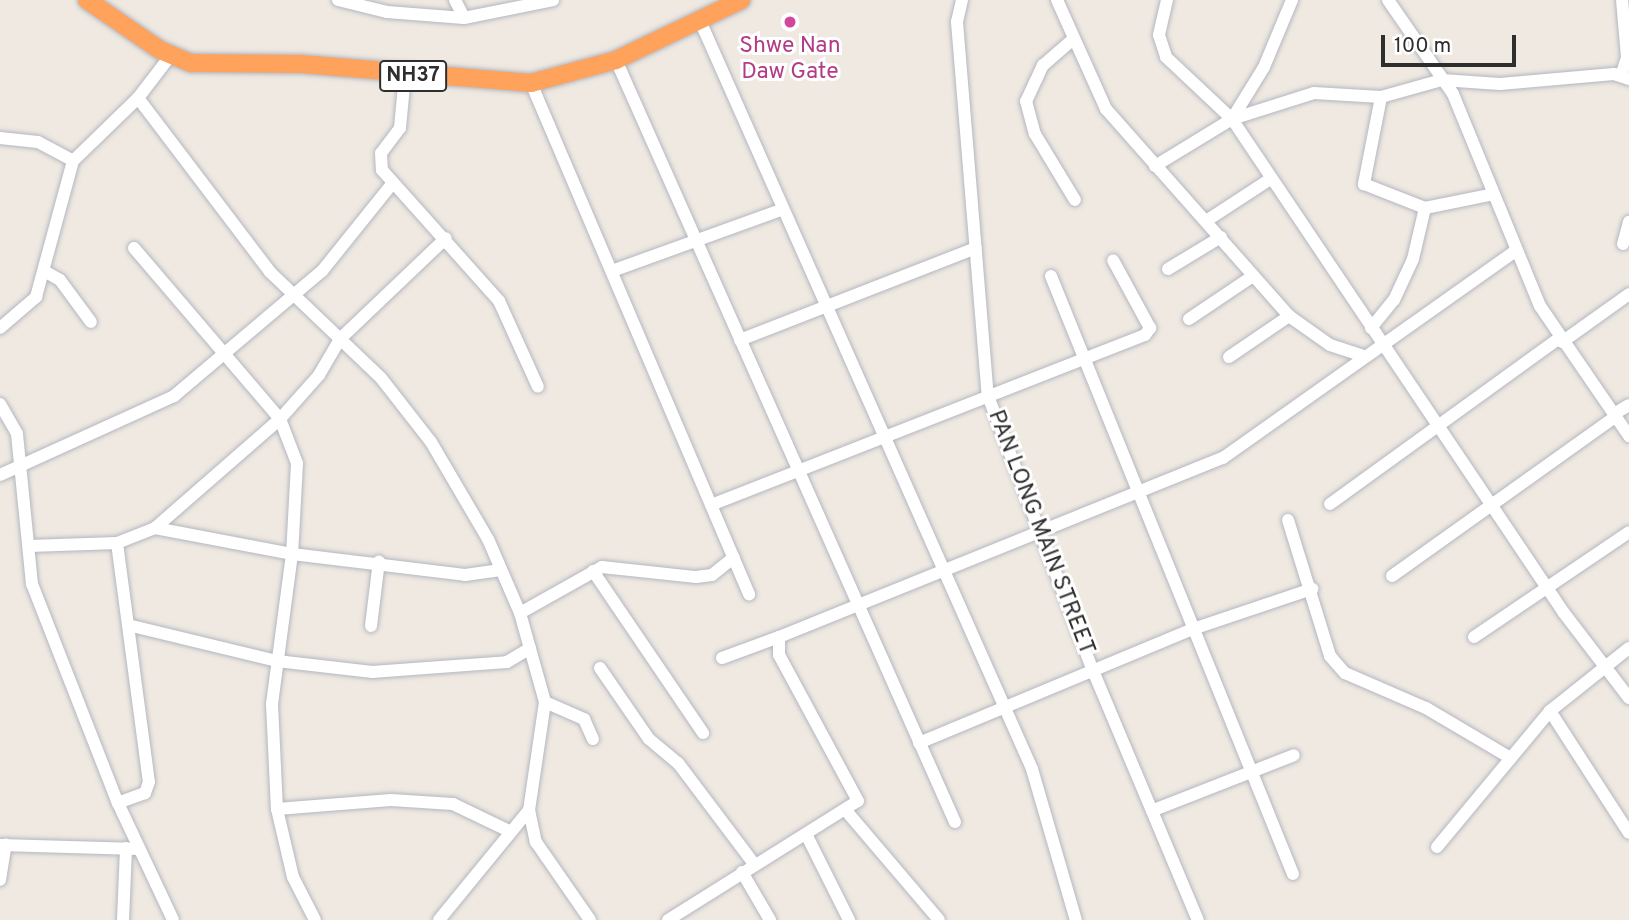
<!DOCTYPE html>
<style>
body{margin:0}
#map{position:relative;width:1629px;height:920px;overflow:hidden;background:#efe9e1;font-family:Overpass,sans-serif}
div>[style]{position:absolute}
.roads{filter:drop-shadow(0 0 2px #b4b7c1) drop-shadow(0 0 2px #b4b7c1)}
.minor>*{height:12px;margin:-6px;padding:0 6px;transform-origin:6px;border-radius:6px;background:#fff}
.highway>*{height:18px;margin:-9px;padding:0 9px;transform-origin:9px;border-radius:9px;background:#ffa35c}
.dots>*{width:19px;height:19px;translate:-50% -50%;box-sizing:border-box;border:4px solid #fff;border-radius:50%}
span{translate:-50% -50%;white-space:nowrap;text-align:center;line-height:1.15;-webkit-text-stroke:6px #fff;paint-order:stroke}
.shield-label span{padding:2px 5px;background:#fff;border:2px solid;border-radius:5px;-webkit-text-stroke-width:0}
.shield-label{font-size:21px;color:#2e2e2e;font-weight:700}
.hotel-label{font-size:23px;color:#b23c85}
.street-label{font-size:23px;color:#2e2e2e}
.scale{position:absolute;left:1381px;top:35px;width:135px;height:32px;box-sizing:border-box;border:4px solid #2e2e2e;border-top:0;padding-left:9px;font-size:21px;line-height:24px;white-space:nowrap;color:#2e2e2e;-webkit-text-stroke:5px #fff;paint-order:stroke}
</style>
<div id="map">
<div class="roads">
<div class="minor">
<i style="left:338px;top:0;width:50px;rotate:13.8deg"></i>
<i style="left:387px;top:12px;width:77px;rotate:4.5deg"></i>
<i style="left:464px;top:18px;width:91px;rotate:-11.4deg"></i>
<i style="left:455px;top:0;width:20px;rotate:63deg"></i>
<i style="left:962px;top:0;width:23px;rotate:103deg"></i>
<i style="left:957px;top:22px;width:375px;rotate:85.3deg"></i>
<i style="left:988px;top:396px;width:297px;rotate:69.1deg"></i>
<i style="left:1094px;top:673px;width:268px;rotate:67.2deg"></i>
<i style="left:1057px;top:0;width:120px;rotate:65.8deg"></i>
<i style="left:1106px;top:109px;width:276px;rotate:48.5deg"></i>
<i style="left:1289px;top:316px;width:50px;rotate:35.3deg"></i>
<i style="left:1330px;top:345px;width:33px;rotate:18deg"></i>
<i style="left:1167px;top:0;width:36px;rotate:103deg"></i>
<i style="left:1159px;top:35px;width:23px;rotate:72deg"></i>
<i style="left:1166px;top:57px;width:91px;rotate:43.2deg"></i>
<i style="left:1232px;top:119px;width:595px;rotate:56.1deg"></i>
<i style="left:1564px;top:613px;width:107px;rotate:52.6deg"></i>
<i style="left:1388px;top:0;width:114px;rotate:55.3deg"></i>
<i style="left:1453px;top:94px;width:229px;rotate:67.7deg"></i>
<i style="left:1540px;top:306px;width:158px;rotate:55.6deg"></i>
<i style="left:701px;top:23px;width:816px;rotate:66.07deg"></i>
<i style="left:1032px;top:769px;width:157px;rotate:73.8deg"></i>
<i style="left:1071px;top:41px;width:37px;rotate:139deg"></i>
<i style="left:1043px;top:65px;width:40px;rotate:115deg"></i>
<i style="left:1026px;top:101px;width:34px;rotate:75deg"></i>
<i style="left:1035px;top:134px;width:77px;rotate:58.8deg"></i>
<i style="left:616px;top:60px;width:834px;rotate:66.02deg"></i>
<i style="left:405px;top:75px;width:53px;rotate:95.4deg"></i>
<i style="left:400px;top:128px;width:31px;rotate:127deg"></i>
<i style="left:381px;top:153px;width:17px;rotate:87deg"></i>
<i style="left:382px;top:170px;width:176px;rotate:48.2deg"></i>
<i style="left:499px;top:301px;width:94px;rotate:65.6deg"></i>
<i style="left:1621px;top:76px;width:20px;rotate:-72deg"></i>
<i style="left:1627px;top:57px;width:57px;rotate:-95deg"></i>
<i style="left:531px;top:83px;width:556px;rotate:66.9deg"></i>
<i style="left:1381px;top:97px;width:89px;rotate:101.1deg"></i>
<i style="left:1364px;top:184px;width:66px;rotate:21.5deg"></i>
<i style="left:1425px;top:208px;width:70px;rotate:-11.5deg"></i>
<i style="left:138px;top:98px;width:218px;rotate:52.8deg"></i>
<i style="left:270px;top:272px;width:153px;rotate:43.7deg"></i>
<i style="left:381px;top:378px;width:81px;rotate:52deg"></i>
<i style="left:431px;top:442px;width:113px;rotate:59.6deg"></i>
<i style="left:488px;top:539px;width:81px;rotate:66.6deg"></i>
<i style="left:520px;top:613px;width:92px;rotate:74.3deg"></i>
<i style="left:545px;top:702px;width:109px;rotate:98.4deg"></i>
<i style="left:529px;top:810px;width:33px;rotate:78deg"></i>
<i style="left:536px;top:842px;width:95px;rotate:55.3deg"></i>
<i style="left:1232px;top:119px;width:61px;rotate:-58.4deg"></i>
<i style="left:1264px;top:67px;width:73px;rotate:-67.3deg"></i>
<i style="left:0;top:138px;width:38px;rotate:6deg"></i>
<i style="left:38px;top:142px;width:40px;rotate:28deg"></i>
<i style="left:1155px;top:166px;width:90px;rotate:-31.4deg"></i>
<i style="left:1232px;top:119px;width:86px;rotate:-17.6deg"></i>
<i style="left:1314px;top:93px;width:67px;rotate:3.4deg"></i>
<i style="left:1381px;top:97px;width:63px;rotate:-15.6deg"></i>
<i style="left:1442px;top:80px;width:58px;rotate:3.9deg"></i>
<i style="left:1500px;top:84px;width:114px;rotate:-5deg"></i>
<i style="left:1614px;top:74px;width:16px;rotate:18deg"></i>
<i style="left:1206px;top:221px;width:75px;rotate:-33.1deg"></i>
<i style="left:1623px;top:244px;width:23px;rotate:-75deg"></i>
<i style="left:134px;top:248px;width:225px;rotate:49.5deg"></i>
<i style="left:280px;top:419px;width:47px;rotate:68.9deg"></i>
<i style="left:297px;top:463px;width:91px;rotate:93.1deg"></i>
<i style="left:292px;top:554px;width:151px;rotate:97.6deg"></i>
<i style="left:272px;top:704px;width:105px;rotate:87.3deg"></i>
<i style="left:277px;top:809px;width:70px;rotate:76.8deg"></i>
<i style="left:293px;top:877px;width:48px;rotate:62.9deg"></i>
<i style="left:1168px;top:269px;width:62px;rotate:-31.1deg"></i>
<i style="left:44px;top:271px;width:18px;rotate:29deg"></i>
<i style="left:60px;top:280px;width:52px;rotate:53.6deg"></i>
<i style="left:612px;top:271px;width:182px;rotate:-19.9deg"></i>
<i style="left:1051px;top:276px;width:645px;rotate:67.97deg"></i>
<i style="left:1189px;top:319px;width:77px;rotate:-33.9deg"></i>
<i style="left:0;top:328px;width:48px;rotate:-40.7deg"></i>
<i style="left:36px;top:297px;width:141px;rotate:-74.8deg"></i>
<i style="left:73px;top:161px;width:91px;rotate:-44.1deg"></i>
<i style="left:138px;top:98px;width:54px;rotate:-52.5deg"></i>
<i style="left:1371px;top:328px;width:36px;rotate:-51deg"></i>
<i style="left:1394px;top:300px;width:45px;rotate:-65.1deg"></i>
<i style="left:1413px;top:259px;width:52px;rotate:-76.8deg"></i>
<i style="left:740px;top:340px;width:253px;rotate:-21.3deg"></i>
<i style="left:1562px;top:342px;width:82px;rotate:-35.6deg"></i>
<i style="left:1229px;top:357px;width:73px;rotate:-34.3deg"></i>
<i style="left:0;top:404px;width:34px;rotate:60deg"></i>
<i style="left:17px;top:434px;width:151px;rotate:84.3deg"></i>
<i style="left:32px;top:584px;width:235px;rotate:68.6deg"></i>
<i style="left:118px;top:803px;width:129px;rotate:64.8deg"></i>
<i style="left:1614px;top:414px;width:17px;rotate:-31deg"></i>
<i style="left:0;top:475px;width:191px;rotate:-24.4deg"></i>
<i style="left:174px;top:396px;width:194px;rotate:-40.2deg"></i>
<i style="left:322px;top:271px;width:112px;rotate:-51.2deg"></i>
<i style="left:1330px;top:504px;width:283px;rotate:-35.9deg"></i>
<i style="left:711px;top:505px;width:466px;rotate:-21.4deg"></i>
<i style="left:1145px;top:335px;width:9px;rotate:-54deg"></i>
<i style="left:1150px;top:328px;width:77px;rotate:-118.6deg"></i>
<i style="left:1288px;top:520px;width:142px;rotate:72.8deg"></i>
<i style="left:1330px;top:656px;width:23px;rotate:49deg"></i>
<i style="left:1345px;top:673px;width:88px;rotate:23.4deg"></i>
<i style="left:1426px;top:708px;width:96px;rotate:30.6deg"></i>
<i style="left:155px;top:528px;width:139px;rotate:10.7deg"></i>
<i style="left:292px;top:554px;width:174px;rotate:6.9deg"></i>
<i style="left:465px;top:575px;width:36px;rotate:-8deg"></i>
<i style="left:117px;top:543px;width:241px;rotate:82.4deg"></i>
<i style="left:149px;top:782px;width:12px;rotate:110deg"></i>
<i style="left:145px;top:793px;width:29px;rotate:160deg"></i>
<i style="left:29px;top:546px;width:88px;rotate:-2deg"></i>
<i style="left:117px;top:543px;width:41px;rotate:-21.5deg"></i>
<i style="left:155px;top:528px;width:166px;rotate:-41.1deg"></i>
<i style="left:280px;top:419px;width:59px;rotate:-48.4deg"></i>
<i style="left:319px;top:375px;width:42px;rotate:-59.7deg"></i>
<i style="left:340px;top:339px;width:146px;rotate:-43.6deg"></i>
<i style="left:593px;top:571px;width:196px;rotate:55.8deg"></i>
<i style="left:1392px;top:576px;width:274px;rotate:-35.5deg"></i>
<i style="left:520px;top:613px;width:94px;rotate:-29.3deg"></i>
<i style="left:602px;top:567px;width:95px;rotate:6.1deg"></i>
<i style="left:696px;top:577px;width:16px;rotate:-7deg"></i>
<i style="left:712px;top:575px;width:28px;rotate:-39deg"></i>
<i style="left:132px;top:626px;width:149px;rotate:13.6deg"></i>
<i style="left:277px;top:661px;width:96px;rotate:6.6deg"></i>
<i style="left:372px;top:672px;width:135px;rotate:-4.2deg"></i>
<i style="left:507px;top:662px;width:27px;rotate:-31deg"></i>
<i style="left:371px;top:626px;width:65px;rotate:-83deg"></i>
<i style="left:1474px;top:637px;width:187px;rotate:-34.1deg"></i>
<i style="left:722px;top:658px;width:61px;rotate:-20.2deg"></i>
<i style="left:600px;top:668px;width:86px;rotate:55.4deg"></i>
<i style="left:649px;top:739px;width:38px;rotate:40deg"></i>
<i style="left:678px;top:763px;width:126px;rotate:53deg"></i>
<i style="left:545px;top:702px;width:43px;rotate:23.6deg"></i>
<i style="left:584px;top:719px;width:22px;rotate:66deg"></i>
<i style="left:1550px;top:711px;width:145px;rotate:57.1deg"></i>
<i style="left:919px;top:743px;width:297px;rotate:-22.6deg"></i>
<i style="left:1193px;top:629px;width:126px;rotate:-18.6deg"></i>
<i style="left:277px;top:809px;width:114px;rotate:-4.5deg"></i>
<i style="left:391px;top:800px;width:62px;rotate:3.7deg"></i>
<i style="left:453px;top:804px;width:62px;rotate:25.7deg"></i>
<i style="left:1154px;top:810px;width:150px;rotate:-21.4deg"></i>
<i style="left:848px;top:813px;width:140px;rotate:49.6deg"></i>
<i style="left:807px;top:836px;width:94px;rotate:63.4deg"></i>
<i style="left:0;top:845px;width:138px;rotate:1.7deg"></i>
<i style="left:1437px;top:847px;width:177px;rotate:-50.3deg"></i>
<i style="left:1550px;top:711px;width:101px;rotate:-38.6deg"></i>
<i style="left:742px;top:872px;width:56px;rotate:59.7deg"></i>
<i style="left:0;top:880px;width:36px;rotate:-81deg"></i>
<i style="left:123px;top:920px;width:72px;rotate:-87.6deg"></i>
<i style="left:439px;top:920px;width:142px;rotate:-50.7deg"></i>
<i style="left:668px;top:920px;width:224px;rotate:-32.1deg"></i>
<i style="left:858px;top:801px;width:166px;rotate:-118.4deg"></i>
<i style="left:779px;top:655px;width:18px;rotate:-90deg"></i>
<i style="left:779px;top:637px;width:479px;rotate:-22deg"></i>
<i style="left:1223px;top:458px;width:357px;rotate:-35.3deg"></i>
</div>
<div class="highway">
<i style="left:87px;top:0;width:88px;rotate:34.4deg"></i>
<i style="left:160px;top:50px;width:34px;rotate:23deg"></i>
<i style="left:191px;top:63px;width:110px;rotate:0.5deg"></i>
<i style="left:301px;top:64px;width:231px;rotate:4.7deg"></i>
<i style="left:531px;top:83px;width:88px;rotate:-15.1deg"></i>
<i style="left:616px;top:60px;width:139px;rotate:-25.6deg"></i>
</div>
</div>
<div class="dots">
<i style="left:790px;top:22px;background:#d1479c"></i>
</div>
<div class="shield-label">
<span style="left:413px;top:76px">NH37</span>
</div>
<div class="hotel-label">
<span style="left:790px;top:60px">Shwe Nan<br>Daw Gate</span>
</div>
<div class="street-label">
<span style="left:1040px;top:533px;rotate:69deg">PAN LONG MAIN STREET</span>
</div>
<div class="scale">100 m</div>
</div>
